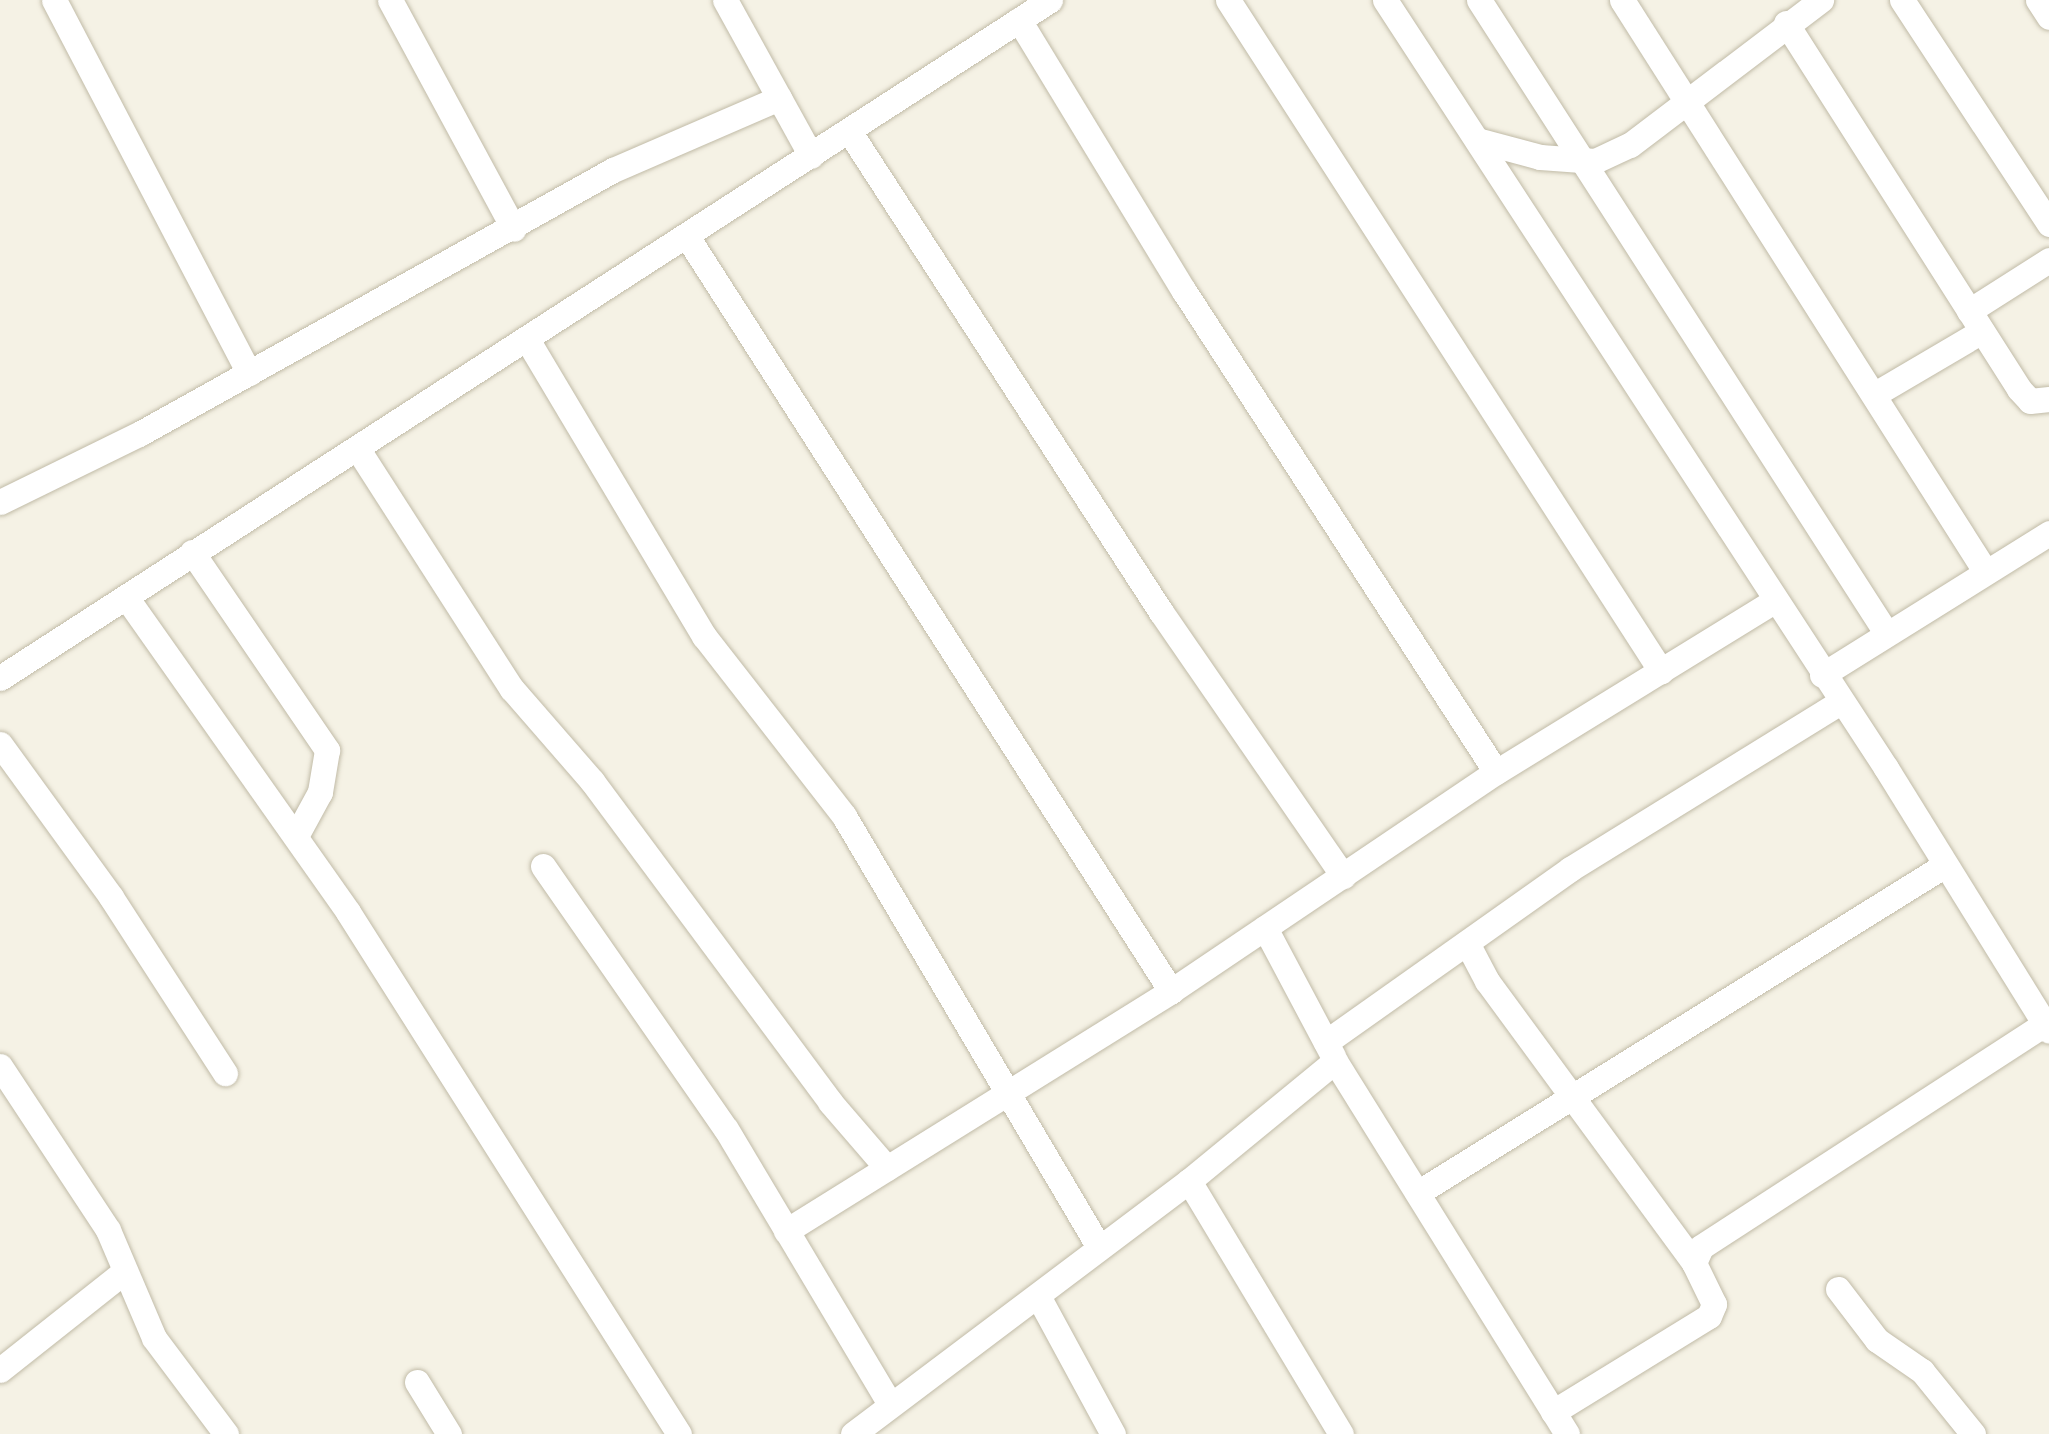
<!DOCTYPE html>
<style>
body{margin:0}
#map{position:relative;width:2049px;height:1434px;overflow:hidden;background:#f5f2e5;font-family:Commissioner,sans-serif}
div>[style]{position:absolute}
.roads{filter:drop-shadow(0 0 2px #c1bba7) drop-shadow(0 0 2px #c1bba7)}
.minor>*{height:25px;margin:-12.5px;padding:0 12.5px;transform-origin:12.5px;border-radius:12.5px;background:#fff}
span{translate:-50% -50%;white-space:nowrap;text-align:center;line-height:1.15;-webkit-text-stroke:10px #fff;paint-order:stroke}
</style>
<div id="map">
<div class="roads">
<div class="minor">
<i style="left:54px;top:0;width:421px;rotate:62.4deg"></i>
<i style="left:390px;top:0;width:260px;rotate:61.6deg"></i>
<i style="left:725px;top:0;width:178px;rotate:61.1deg"></i>
<i style="left:1228px;top:0;width:799px;rotate:57.17deg"></i>
<i style="left:1385px;top:0;width:917px;rotate:56.88deg"></i>
<i style="left:1886px;top:768px;width:309px;rotate:58.2deg"></i>
<i style="left:1479px;top:0;width:750px;rotate:57.24deg"></i>
<i style="left:1622px;top:0;width:677px;rotate:57.55deg"></i>
<i style="left:1902px;top:0;width:268px;rotate:56.7deg"></i>
<i style="left:2038px;top:0;width:20px;rotate:57deg"></i>
<i style="left:1019px;top:20px;width:317px;rotate:58.7deg"></i>
<i style="left:1184px;top:291px;width:573px;rotate:57.03deg"></i>
<i style="left:1786px;top:23px;width:434px;rotate:57.5deg"></i>
<i style="left:2019px;top:389px;width:16px;rotate:47deg"></i>
<i style="left:2030px;top:401px;width:19px;rotate:-6deg"></i>
<i style="left:849px;top:131px;width:573px;rotate:57.03deg"></i>
<i style="left:1161px;top:612px;width:321px;rotate:55.4deg"></i>
<i style="left:1477px;top:140px;width:65px;rotate:15.1deg"></i>
<i style="left:1540px;top:157px;width:55px;rotate:4.2deg"></i>
<i style="left:1595px;top:161px;width:38px;rotate:-25deg"></i>
<i style="left:1630px;top:145px;width:240px;rotate:-37.2deg"></i>
<i style="left:688px;top:238px;width:895px;rotate:57.32deg"></i>
<i style="left:1969px;top:311px;width:95px;rotate:-32.5deg"></i>
<i style="left:528px;top:341px;width:344px;rotate:59.2deg"></i>
<i style="left:704px;top:636px;width:228px;rotate:52.1deg"></i>
<i style="left:844px;top:816px;width:497px;rotate:59.4deg"></i>
<i style="left:1875px;top:394px;width:124px;rotate:-30.5deg"></i>
<i style="left:359px;top:451px;width:283px;rotate:57.3deg"></i>
<i style="left:512px;top:689px;width:122px;rotate:49deg"></i>
<i style="left:592px;top:781px;width:400px;rotate:53.4deg"></i>
<i style="left:830px;top:1102px;width:87px;rotate:49.2deg"></i>
<i style="left:0;top:502px;width:155px;rotate:-26.1deg"></i>
<i style="left:139px;top:434px;width:543px;rotate:-29.12deg"></i>
<i style="left:613px;top:170px;width:181px;rotate:-23.4deg"></i>
<i style="left:192px;top:552px;width:240px;rotate:55.7deg"></i>
<i style="left:327px;top:750px;width:43px;rotate:99.5deg"></i>
<i style="left:320px;top:792px;width:50px;rotate:118.6deg"></i>
<i style="left:126px;top:597px;width:385px;rotate:54.8deg"></i>
<i style="left:348px;top:912px;width:618px;rotate:57.62deg"></i>
<i style="left:1822px;top:675px;width:268px;rotate:-32deg"></i>
<i style="left:0;top:678px;width:1250px;rotate:-32.85deg"></i>
<i style="left:0;top:744px;width:189px;rotate:54deg"></i>
<i style="left:111px;top:897px;width:210px;rotate:57.1deg"></i>
<i style="left:543px;top:866px;width:320px;rotate:55.2deg"></i>
<i style="left:726px;top:1129px;width:318px;rotate:59.2deg"></i>
<i style="left:1265px;top:928px;width:145px;rotate:62deg"></i>
<i style="left:1467px;top:943px;width:43px;rotate:62.2deg"></i>
<i style="left:1487px;top:981px;width:350px;rotate:53.7deg"></i>
<i style="left:1326px;top:1042px;width:299px;rotate:-35.3deg"></i>
<i style="left:1570px;top:869px;width:317px;rotate:-31.7deg"></i>
<i style="left:0;top:1066px;width:196px;rotate:56.6deg"></i>
<i style="left:108px;top:1230px;width:117px;rotate:66.9deg"></i>
<i style="left:154px;top:1338px;width:120px;rotate:53.1deg"></i>
<i style="left:1189px;top:1181px;width:295px;rotate:59deg"></i>
<i style="left:1419px;top:1192px;width:619px;rotate:-31.87deg"></i>
<i style="left:786px;top:1231px;width:454px;rotate:-31.9deg"></i>
<i style="left:1171px;top:991px;width:392px;rotate:-34deg"></i>
<i style="left:1496px;top:772px;width:326px;rotate:-31.6deg"></i>
<i style="left:1838px;top:1289px;width:64px;rotate:52.6deg"></i>
<i style="left:1877px;top:1340px;width:55px;rotate:34.6deg"></i>
<i style="left:1922px;top:1371px;width:81px;rotate:51deg"></i>
<i style="left:1038px;top:1296px;width:157px;rotate:61.5deg"></i>
<i style="left:0;top:1370px;width:159px;rotate:-38.4deg"></i>
<i style="left:417px;top:1382px;width:61px;rotate:58.4deg"></i>
<i style="left:1553px;top:1412px;width:183px;rotate:-31.6deg"></i>
<i style="left:1709px;top:1316px;width:13px;rotate:-67deg"></i>
<i style="left:1714px;top:1304px;width:46px;rotate:-116deg"></i>
<i style="left:1694px;top:1263px;width:17px;rotate:-66deg"></i>
<i style="left:1701px;top:1247px;width:409px;rotate:-33deg"></i>
<i style="left:853px;top:1434px;width:421px;rotate:-37deg"></i>
<i style="left:1189px;top:1181px;width:189px;rotate:-39.4deg"></i>
<i style="left:1335px;top:1061px;width:439px;rotate:58.1deg"></i>
</div>
</div>
</div>
